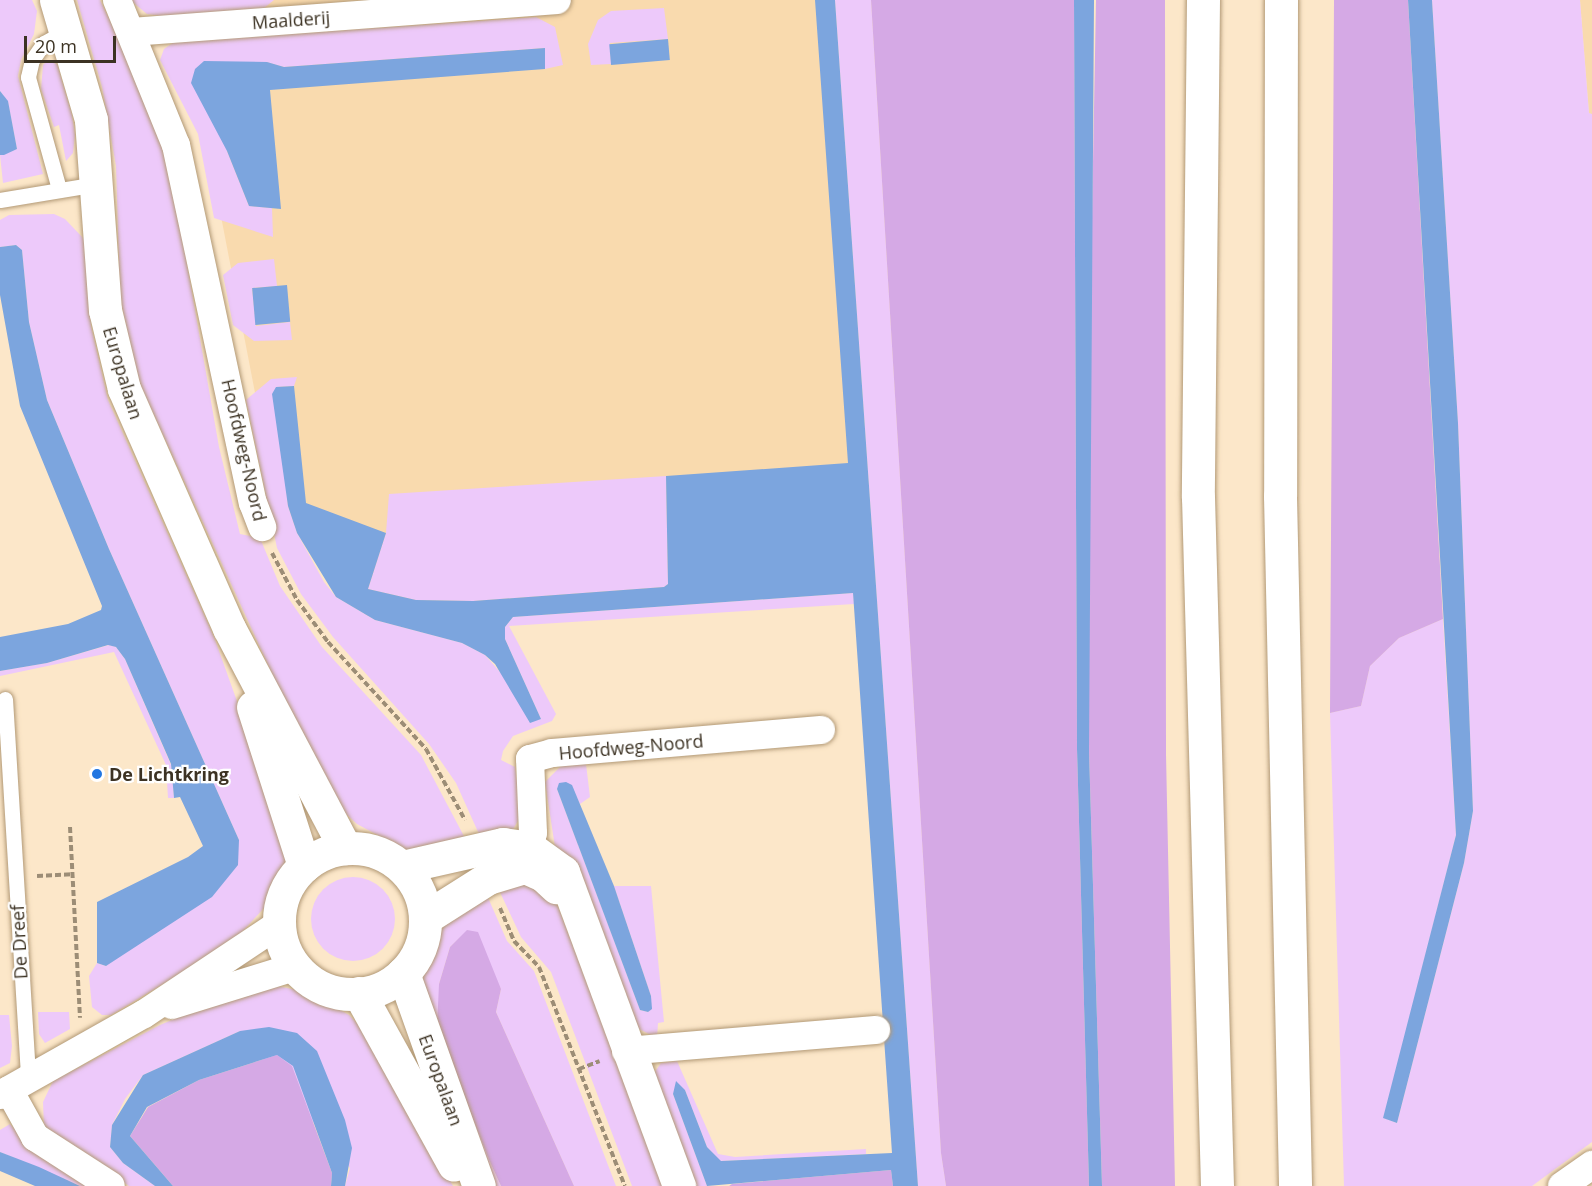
<!DOCTYPE html>
<style>
body{margin:0}
#map{position:relative;width:1592px;height:1186px;overflow:hidden;background:#fce7c9;font-family:"Open Sans",sans-serif}
div>[style]{position:absolute}
.built>*{inset:0;background:#f9daae}
.green>*{inset:0;background:#edc9fa}
.round{border-radius:50%}
.forest>*{inset:0;background:#d5a9e5}
.water>*{inset:0;background:#7ca5de;transform-origin:0 0}
.path>*{height:4px;margin-top:-2px;transform-origin:0;background:repeating-linear-gradient(90deg,#9c8d76 0 6px,transparent 0 9px)}
.roads{filter:drop-shadow(0 0 2px #b29976) drop-shadow(0 0 2px #b29976)}
.lane>*{height:15px;margin:-7.5px;padding:0 7.5px;transform-origin:7.5px;border-radius:7.5px;background:#fff}
.street>*{height:28px;margin:-14px;padding:0 14px;transform-origin:14px;border-radius:14px;background:#fff}
.secondary>*{height:33px;margin:-16.5px;padding:0 16.5px;transform-origin:16.5px;border-radius:16.5px;background:#fff}
.secondary>.ring{margin:-16.5px;padding:0;box-sizing:content-box;background:none;border:33px solid #fff;border-radius:50%}
.highway>*{height:33px;margin:-16.5px;padding:0 16.5px;transform-origin:16.5px;border-radius:16.5px;background:#fff}
.dots>*{width:16px;height:16px;translate:-50% -50%;box-sizing:border-box;border:3px solid #fff;border-radius:50%}
span{translate:-50% -50%;white-space:nowrap;text-align:center;line-height:1.15;-webkit-text-stroke:4.5px #fff;paint-order:stroke}
.street-label{font-size:18px;color:#3c3223}
.poi-label{font-size:18px;color:#3c3223;font-weight:700}
.left{translate:0 -50%;text-align:left}
.scale{position:absolute;left:24px;top:36px;width:92px;height:27px;box-sizing:border-box;border:3px solid #3c3223;border-top:0;padding-left:8px;font-size:18px;line-height:21px;white-space:nowrap;color:#3c3223;-webkit-text-stroke:4px #fff;paint-order:stroke}
</style>
<div id="map">
<div class="built">
<i style="clip-path:polygon(165px 0,819px 0,860px 585px,366px 616px,276px 502px,199px 102px)"></i>
<i style="clip-path:polygon(1580px 0,1592px 0,1592px 114px,1589px 114px)"></i>
</div>
<div class="green">
<i style="clip-path:polygon(0 0,32px 0,37px 11px,34px 34px,21px 60px,18px 76px,43px 174px,3px 183px,0 155px,17px 149px,8px 102px,0 91px)"></i>
<i style="clip-path:polygon(77px 0,100px 0,164px 133px,219px 447px,240px 534px,260px 538px,280px 586px,322px 647px,421px 755px,466px 840px,407px 851px,357px 824px,334px 803px,316px 770px,138px 380px,120px 298px,116px 166px,102px 87px)"></i>
<i style="clip-path:polygon(130px 0,274px 0,263px 9px,161px 16px,147px 14px)"></i>
<i style="clip-path:polygon(835px 0,871px 0,941px 1153px,946px 1186px,918px 1186px)"></i>
<i style="clip-path:polygon(1432px 0,1580px 0,1589px 113px,1592px 114px,1592px 1142px,1532px 1186px,1344px 1186px,1330px 713px,1361px 706px,1370px 666px,1399px 638px,1443px 619px,1456px 835px,1384px 1118px,1397px 1123px,1464px 863px,1473px 811px,1458px 423px)"></i>
<i style="clip-path:polygon(664px 8px,668px 39px,610px 43px,611px 64px,591px 65px,588px 44px,598px 20px,611px 11px)"></i>
<i style="clip-path:polygon(536px 17px,555px 27px,563px 65px,545px 69px,544px 48px,284px 67px,266px 62px,227px 151px,249px 206px,272px 208px,273px 237px,214px 218px,198px 134px,160px 60px,164px 49px,174px 42px)"></i>
<i style="clip-path:polygon(47px 61px,57px 64px,72px 115px,75px 135px,73px 153px,66px 161px,59px 125px,54px 127px,41px 89px,43px 65px)"></i>
<i style="clip-path:polygon(54px 214px,65px 219px,84px 239px,91px 326px,108px 400px,214px 637px,271px 796px,287px 862px,264px 908px,232px 943px,111px 1015px,102px 1015px,92px 1007px,89px 976px,97px 963px,106px 966px,239px 840px,109px 549px,47px 400px,29px 322px,22px 250px,16px 245px,0 247px,0 220px,9px 215px)"></i>
<i style="clip-path:polygon(274px 259px,277px 286px,252px 288px,256px 326px,290px 322px,292px 340px,254px 341px,233px 325px,223px 275px,238px 263px)"></i>
<i style="clip-path:polygon(297px 377px,294px 386px,276px 387px,288px 506px,297px 533px,324px 582px,336px 597px,375px 620px,462px 643px,485px 655px,541px 719px,505px 639px,505px 627px,513px 617px,853px 593px,854px 604px,509px 626px,556px 714px,552px 721px,513px 736px,503px 751px,501px 760px,515px 767px,522px 814px,512px 831px,479px 834px,456px 783px,429px 744px,333px 637px,301px 594px,277px 548px,246px 400px,271px 379px)"></i>
<i style="clip-path:polygon(666px 476px,668px 584px,664px 587px,473px 601px,416px 600px,368px 589px,386px 533px,389px 494px)"></i>
<i style="clip-path:polygon(109px 645px,116px 647px,125px 659px,171px 765px,174px 798px,168px 798px,166px 765px,114px 652px,0 676px,0 671px,47px 663px)"></i>
<i style="clip-path:polygon(586px 764px,590px 797px,580px 804px,571px 785px,557px 789px,640px 1010px,648px 1012px,651px 996px,614px 886px,651px 886px,664px 1022px,658px 1023px,657px 1038px,637px 1028px,555px 847px,545px 782px,561px 766px)"></i>
<i class="round" style="left:311px;top:877px;width:84px;height:84px"></i>
<i style="clip-path:polygon(520px 882px,545px 890px,557px 904px,665px 1186px,632px 1186px,551px 972px,521px 937px,498px 888px)"></i>
<i style="clip-path:polygon(486px 893px,507px 941px,534px 971px,616px 1186px,574px 1186px,496px 1012px,501px 989px,468px 930px,450px 947px,439px 984px,490px 1162px,501px 1186px,492px 1186px,419px 980px,441px 930px,457px 910px)"></i>
<i style="clip-path:polygon(271px 985px,308px 992px,349px 1015px,376px 1043px,453px 1186px,345px 1186px,350px 1168px,240px 1031px,143px 1075px,125px 1099px,112px 1125px,110px 1147px,123px 1163px,155px 1186px,129px 1186px,44px 1128px,43px 1102px,53px 1081px,160px 1025px,214px 1002px)"></i>
<i style="clip-path:polygon(38px 1012px,69px 1012px,70px 1029px,45px 1043px,39px 1034px)"></i>
<i style="clip-path:polygon(0 1015px,9px 1015px,12px 1046px,10px 1063px,0 1068px)"></i>
<i style="clip-path:polygon(677px 1061px,718px 1154px,735px 1157px,866px 1149px,866px 1154px,720px 1161px,707px 1147px,685px 1090px,673px 1094px,707px 1186px,693px 1186px,654px 1073px,661px 1063px)"></i>
<i style="clip-path:polygon(10px 1124px,33px 1148px,99px 1186px,80px 1186px,0 1152px,0 1130px)"></i>
</div>
<div class="forest">
<i style="clip-path:polygon(871px 0,1074px 0,1077px 749px,1089px 1186px,946px 1186px,941px 1153px)"></i>
<i style="clip-path:polygon(1096px 0,1165px 0,1166px 754px,1175px 1186px,1102px 1186px,1089px 751px,1088px 435px)"></i>
<i style="clip-path:polygon(1334px 0,1408px 0,1443px 619px,1399px 638px,1370px 666px,1361px 706px,1330px 713px)"></i>
<i style="clip-path:polygon(467px 930px,478px 932px,501px 989px,496px 1012px,574px 1186px,501px 1186px,490px 1162px,437px 1028px,439px 984px,450px 947px)"></i>
<i style="clip-path:polygon(277px 1055px,292px 1066px,332px 1173px,331px 1186px,173px 1186px,130px 1136px,148px 1107px,199px 1080px)"></i>
<i style="clip-path:polygon(891px 1170px,893px 1186px,729px 1186px,732px 1184px)"></i>
</div>
<div class="water">
<i style="clip-path:polygon(815px 0,835px 0,918px 1186px,893px 1186px,891px 1170px,707px 1186px,673px 1094px,676px 1081px,685px 1090px,707px 1147px,721px 1161px,892px 1153px,853px 593px,513px 617px,505px 627px,505px 639px,541px 719px,530px 723px,495px 664px,485px 655px,462px 643px,375px 620px,336px 597px,297px 533px,288px 506px,272px 394px,276px 387px,294px 386px,306px 503px,386px 533px,368px 589px,416px 600px,473px 601px,664px 587px,668px 584px,666px 476px,848px 463px)"></i>
<i style="clip-path:polygon(1074px 0,1094px 0,1089px 751px,1102px 1186px,1089px 1186px,1077px 749px)"></i>
<i style="clip-path:polygon(1408px 0,1432px 0,1458px 423px,1473px 811px,1464px 863px,1397px 1123px,1383px 1118px,1456px 835px)"></i>
<i style="left:668px;top:39px;width:21px;height:59px;rotate:85deg"></i>
<i style="clip-path:polygon(545px 48px,545px 69px,270px 90px,281px 209px,249px 206px,227px 151px,191px 83px,195px 69px,204px 61px,267px 62px,284px 67px)"></i>
<i style="clip-path:polygon(0 91px,8px 101px,17px 149px,4px 155px,0 155px)"></i>
<i style="clip-path:polygon(16px 245px,22px 250px,29px 322px,47px 400px,109px 549px,239px 840px,238px 865px,212px 897px,106px 966px,97px 963px,97px 902px,188px 857px,203px 846px,180px 797px,174px 798px,171px 764px,125px 659px,116px 647px,108px 645px,47px 663px,0 671px,0 637px,68px 624px,101px 610px,102px 606px,20px 406px,0 295px,0 247px)"></i>
<i style="left:287px;top:285px;width:37px;height:35px;rotate:85deg"></i>
<i style="clip-path:polygon(566px 782px,572px 785px,614px 886px,651px 996px,652px 1009px,648px 1012px,640px 1010px,557px 789px,559px 783px)"></i>
<i style="clip-path:polygon(269px 1027px,297px 1033px,317px 1051px,345px 1120px,352px 1148px,345px 1186px,331px 1186px,332px 1173px,293px 1066px,277px 1055px,199px 1080px,147px 1107px,130px 1136px,173px 1186px,155px 1186px,123px 1163px,110px 1147px,112px 1125px,143px 1075px,240px 1031px)"></i>
<i style="clip-path:polygon(0 1152px,39px 1167px,80px 1186px,35px 1186px,0 1171px)"></i>
</div>
<div class="path">
<i style="left:272px;top:553px;width:53px;rotate:62deg"></i>
<i style="left:297px;top:600px;width:52px;rotate:53.6deg"></i>
<i style="left:328px;top:642px;width:145px;rotate:47.5deg"></i>
<i style="left:426px;top:749px;width:81px;rotate:61.2deg"></i>
<i style="left:70px;top:827px;width:191px;rotate:87deg"></i>
<i style="left:37px;top:876px;width:35px;rotate:-3deg"></i>
<i style="left:500px;top:908px;width:36px;rotate:67deg"></i>
<i style="left:514px;top:941px;width:36px;rotate:46deg"></i>
<i style="left:539px;top:967px;width:235px;rotate:68.6deg"></i>
<i style="left:579px;top:1069px;width:22px;rotate:-21deg"></i>
</div>
<div class="roads">
<div class="lane">
<i style="left:59px;top:189px;width:116px;rotate:-105.5deg"></i>
<i style="left:28px;top:77px;width:17px;rotate:-77deg"></i>
<i style="left:32px;top:60px;width:21px;rotate:-55deg"></i>
<i style="left:44px;top:43px;width:23px;rotate:-29deg"></i>
<i style="left:0;top:200px;width:98px;rotate:-9.4deg"></i>
<i style="left:5px;top:699px;width:380px;rotate:86.5deg"></i>
</div>
<div class="street">
<i style="left:117px;top:0;width:157px;rotate:67.9deg"></i>
<i style="left:176px;top:145px;width:366px;rotate:77.9deg"></i>
<i style="left:253px;top:503px;width:26px;rotate:69deg"></i>
<i style="left:132px;top:32px;width:426px;rotate:-4.3deg"></i>
<i style="left:525px;top:867px;width:35px;rotate:-77deg"></i>
<i style="left:533px;top:833px;width:74px;rotate:-92.3deg"></i>
<i style="left:530px;top:759px;width:23px;rotate:-15deg"></i>
<i style="left:552px;top:753px;width:270px;rotate:-4.9deg"></i>
<i style="left:172px;top:1005px;width:129px;rotate:-17.2deg"></i>
<i style="left:626px;top:1051px;width:251px;rotate:-4.8deg"></i>
<i style="left:9px;top:1090px;width:54px;rotate:61deg"></i>
<i style="left:35px;top:1137px;width:90px;rotate:32.8deg"></i>
<i style="left:0;top:1095px;width:165px;rotate:-29.4deg"></i>
<i style="left:144px;top:1014px;width:162px;rotate:-33.7deg"></i>
<i style="left:1562px;top:1186px;width:37px;rotate:-35deg"></i>
</div>
<div class="secondary">
<i style="left:56px;top:0;width:125px;rotate:73.7deg"></i>
<i style="left:91px;top:120px;width:191px;rotate:85.8deg"></i>
<i style="left:105px;top:310px;width:81px;rotate:76.5deg"></i>
<i style="left:124px;top:389px;width:261px;rotate:66.3deg"></i>
<i style="left:229px;top:628px;width:249px;rotate:62.2deg"></i>
<i style="left:253px;top:707px;width:167px;rotate:72.2deg"></i>
<i class="ring" style="left:279px;top:848px;width:113px;height:113px"></i>
<i style="left:402px;top:867px;width:104px;rotate:-12.8deg"></i>
<i style="left:503px;top:844px;width:27px;rotate:8deg"></i>
<i style="left:530px;top:848px;width:41px;rotate:36deg"></i>
<i style="left:563px;top:872px;width:335px;rotate:69.7deg"></i>
<i style="left:425px;top:918px;width:75px;rotate:-32.4deg"></i>
<i style="left:488px;top:878px;width:39px;rotate:-17deg"></i>
<i style="left:525px;top:867px;width:20px;rotate:24deg"></i>
<i style="left:543px;top:875px;width:18px;rotate:43deg"></i>
<i style="left:403px;top:973px;width:226px;rotate:70.4deg"></i>
<i style="left:359px;top:993px;width:196px;rotate:61.1deg"></i>
</div>
<div class="highway">
<i style="left:1203px;top:0;width:497px;rotate:90.6deg"></i>
<i style="left:1198px;top:497px;width:689px;rotate:88.42deg"></i>
<i style="left:1281px;top:0;width:496px;rotate:90.1deg"></i>
<i style="left:1280px;top:496px;width:690px;rotate:88.75deg"></i>
</div>
</div>
<div class="dots">
<i style="left:97px;top:774px;background:#2276e1"></i>
</div>
<div class="street-label">
<span style="left:291px;top:20px;rotate:-4deg">Maalderij</span>
<span style="left:123px;top:373px;rotate:73deg">Europalaan</span>
<span style="left:244px;top:450px;rotate:77deg">Hoofdweg-Noord</span>
<span style="left:631px;top:747px;rotate:-5deg">Hoofdweg-Noord</span>
<span style="left:19px;top:942px;rotate:-93deg">De Dreef</span>
<span style="left:441px;top:1080px;rotate:70deg">Europalaan</span>
</div>
<div class="poi-label">
<span class="left" style="left:109px;top:774px">De Lichtkring</span>
</div>
<div class="scale">20 m</div>
</div>
